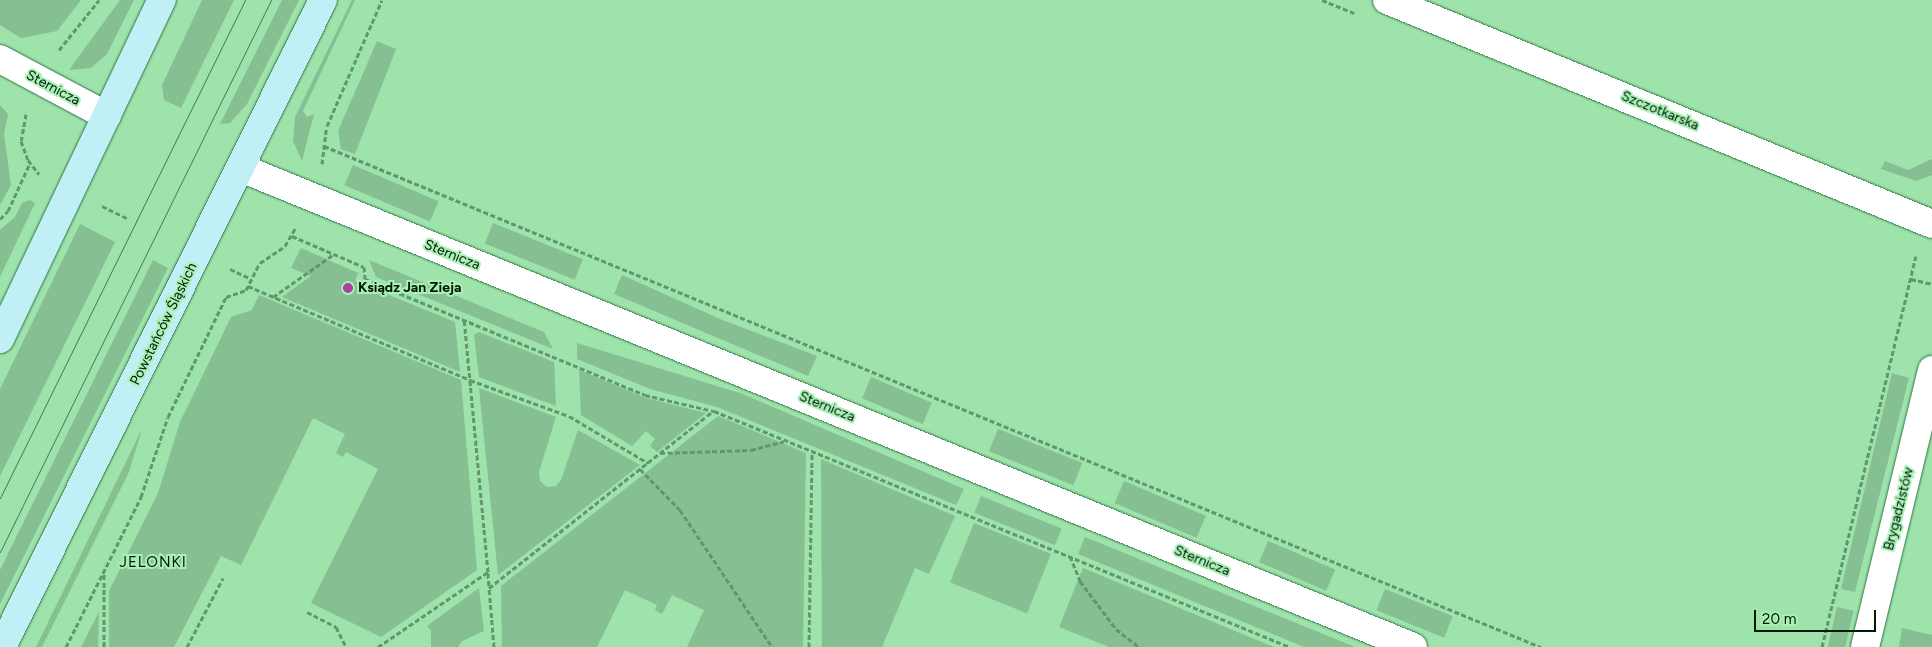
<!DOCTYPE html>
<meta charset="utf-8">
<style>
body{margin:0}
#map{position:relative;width:1932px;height:647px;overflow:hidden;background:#9de3ab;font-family:Figtree,sans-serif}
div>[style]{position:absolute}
.green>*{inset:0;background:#86bf91;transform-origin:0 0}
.path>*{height:3px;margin-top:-1.5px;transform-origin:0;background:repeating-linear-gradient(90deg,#62976d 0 5px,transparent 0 7.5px)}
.roads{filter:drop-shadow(0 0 1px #2f7442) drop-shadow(0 0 1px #2f7442)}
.street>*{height:28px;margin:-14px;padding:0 14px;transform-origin:14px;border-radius:14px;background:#fff}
.secondary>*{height:28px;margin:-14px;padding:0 14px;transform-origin:14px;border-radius:14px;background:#c0eff6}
.tram>*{height:1px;margin:-0.5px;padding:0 0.5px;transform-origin:0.5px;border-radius:0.5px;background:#50805a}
.dots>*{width:14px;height:14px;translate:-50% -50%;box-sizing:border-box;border:2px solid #aaf0b7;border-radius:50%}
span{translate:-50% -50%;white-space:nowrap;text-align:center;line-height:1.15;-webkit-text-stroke:4px #aaf0b7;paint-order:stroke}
.street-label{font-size:14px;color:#001805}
.poi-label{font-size:14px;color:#001805;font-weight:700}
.left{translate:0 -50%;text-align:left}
.neighbourhood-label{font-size:15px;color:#001805;letter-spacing:1px}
.scale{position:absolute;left:1754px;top:610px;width:122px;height:22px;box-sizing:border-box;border:2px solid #001805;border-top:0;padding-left:6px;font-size:15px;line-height:18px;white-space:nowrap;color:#001805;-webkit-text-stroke:4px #aaf0b7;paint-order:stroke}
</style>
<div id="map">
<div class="green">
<i style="clip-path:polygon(0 0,81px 0,57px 31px,21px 38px,0 25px)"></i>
<i style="clip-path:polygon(120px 0,134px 0,107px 54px,91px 68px,69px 70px)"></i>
<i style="clip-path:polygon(202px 0,234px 0,181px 108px,164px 100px,162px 85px)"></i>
<i style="clip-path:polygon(282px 0,299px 0,247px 104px,230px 123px,220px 124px)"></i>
<i style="clip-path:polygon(352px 0,355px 0,303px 111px,307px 117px,314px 114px,302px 161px,293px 141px,295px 117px)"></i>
<i style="clip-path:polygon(377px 41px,396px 49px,355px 154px,341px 149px,338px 131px)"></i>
<i style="clip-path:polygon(0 105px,8px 114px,4px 134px,11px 185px,0 205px)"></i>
<i style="clip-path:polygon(1932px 159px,1932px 175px,1916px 181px,1881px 169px,1885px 161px,1908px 170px)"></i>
<i style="left:353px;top:165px;width:93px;height:22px;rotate:23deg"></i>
<i style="clip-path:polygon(30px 200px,35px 203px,0 277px,0 230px,15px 217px,22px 203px)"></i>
<i style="left:493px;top:223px;width:97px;height:22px;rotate:22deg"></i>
<i style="clip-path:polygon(80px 224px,115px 242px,0 476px,0 389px)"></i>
<i style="clip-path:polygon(301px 248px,358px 273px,355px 281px,455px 322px,460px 372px,282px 297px,311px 276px,291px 268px)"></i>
<i style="clip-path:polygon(153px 260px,168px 268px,0 604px,0 570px)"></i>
<i style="clip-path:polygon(369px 260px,544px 332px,553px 349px,376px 277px)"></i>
<i style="clip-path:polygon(622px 275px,720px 319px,817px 356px,808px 376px,614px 294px)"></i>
<i style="clip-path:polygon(259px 295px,461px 380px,477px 570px,381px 637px,311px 603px,378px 469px,346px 452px,343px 457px,336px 453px,345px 434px,313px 418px,241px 565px,221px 556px,174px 647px,109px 647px,109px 591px,158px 493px,180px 422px,231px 317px,252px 310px)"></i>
<i style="clip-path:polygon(479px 332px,554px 362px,556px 406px,479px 377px,474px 335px)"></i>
<i style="clip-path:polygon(577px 343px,743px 394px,964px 489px,956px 505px,717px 407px,650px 389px,577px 359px)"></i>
<i style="clip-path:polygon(579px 370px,646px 398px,706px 413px,657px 452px,650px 446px,655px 439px,646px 431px,632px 446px,581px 415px)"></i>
<i style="clip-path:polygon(1892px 373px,1909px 378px,1855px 592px,1841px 589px)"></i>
<i style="left:871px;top:377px;width:66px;height:23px;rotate:23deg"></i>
<i style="clip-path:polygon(479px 388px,556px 417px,539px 472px,540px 481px,547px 487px,556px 486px,561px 480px,578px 430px,640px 465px,498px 575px)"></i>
<i style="clip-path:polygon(718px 416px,806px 453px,803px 647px,687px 647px,704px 610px,672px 595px,662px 614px,655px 610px,657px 605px,625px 590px,597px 647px,502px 647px,501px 586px)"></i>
<i style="clip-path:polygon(142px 429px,129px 472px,42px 647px,36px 647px)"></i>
<i style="left:998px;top:429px;width:91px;height:24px;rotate:22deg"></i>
<i style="clip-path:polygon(821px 459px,955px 516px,929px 574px,915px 568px,882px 647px,822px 647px)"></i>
<i style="left:1124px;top:481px;width:89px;height:24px;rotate:23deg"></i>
<i style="left:981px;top:496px;width:87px;height:18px;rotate:22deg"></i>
<i style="left:974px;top:523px;width:83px;height:64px;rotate:22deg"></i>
<i style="clip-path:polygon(1085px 537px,1355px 647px,1304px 647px,1078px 554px)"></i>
<i style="left:1268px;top:541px;width:73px;height:23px;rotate:23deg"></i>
<i style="clip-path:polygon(1083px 568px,1274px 647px,1109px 647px,1059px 627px)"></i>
<i style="clip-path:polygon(479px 588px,484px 631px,462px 641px,458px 647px,431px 647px,431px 631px,427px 626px)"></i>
<i style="left:1385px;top:589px;width:73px;height:23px;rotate:22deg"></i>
<i style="left:1837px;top:607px;width:17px;height:41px;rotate:13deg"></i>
<i style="clip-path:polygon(99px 612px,98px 647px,81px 647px)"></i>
<i style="clip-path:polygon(1902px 628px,1932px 635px,1932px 647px,1899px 647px)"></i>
</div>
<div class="path">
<i style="left:1322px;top:0;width:35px;rotate:22deg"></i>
<i style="left:59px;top:50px;width:64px;rotate:-51.3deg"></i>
<i style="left:26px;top:114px;width:27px;rotate:100deg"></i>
<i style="left:21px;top:141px;width:20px;rotate:70deg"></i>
<i style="left:28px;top:160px;width:18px;rotate:52deg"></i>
<i style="left:324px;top:146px;width:1316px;rotate:22.38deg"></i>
<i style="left:322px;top:164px;width:38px;rotate:-83deg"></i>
<i style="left:327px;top:126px;width:137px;rotate:-66.4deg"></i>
<i style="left:102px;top:206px;width:28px;rotate:26deg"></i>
<i style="left:0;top:219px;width:11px;rotate:-45deg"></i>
<i style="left:8px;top:211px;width:53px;rotate:-65.4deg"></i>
<i style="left:292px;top:236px;width:78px;rotate:23.3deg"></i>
<i style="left:364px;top:267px;width:12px;rotate:85deg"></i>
<i style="left:365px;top:279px;width:303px;rotate:22.5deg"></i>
<i style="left:645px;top:395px;width:71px;rotate:13.1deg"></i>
<i style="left:714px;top:411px;width:622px;rotate:22.28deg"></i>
<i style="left:230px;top:269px;width:23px;rotate:25deg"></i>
<i style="left:1911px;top:279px;width:22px;rotate:13deg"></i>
<i style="left:248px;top:286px;width:241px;rotate:22.9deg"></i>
<i style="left:470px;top:380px;width:105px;rotate:20deg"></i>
<i style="left:569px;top:416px;width:92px;rotate:30.7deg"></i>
<i style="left:273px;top:297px;width:75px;rotate:-35.2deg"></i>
<i style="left:660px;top:453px;width:91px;rotate:-1.9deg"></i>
<i style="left:751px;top:450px;width:34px;rotate:-15deg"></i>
<i style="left:640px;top:469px;width:57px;rotate:45.7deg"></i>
<i style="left:680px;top:510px;width:165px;rotate:56.1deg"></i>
<i style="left:1070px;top:556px;width:27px;rotate:68deg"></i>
<i style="left:1080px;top:581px;width:60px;rotate:53.1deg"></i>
<i style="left:1116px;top:629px;width:29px;rotate:38deg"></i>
<i style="left:488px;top:573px;width:15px;rotate:86deg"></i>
<i style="left:307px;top:612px;width:33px;rotate:27deg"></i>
<i style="left:336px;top:627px;width:22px;rotate:63deg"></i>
<i style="left:66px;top:647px;width:168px;rotate:-63.4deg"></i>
<i style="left:141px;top:497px;width:84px;rotate:-71.4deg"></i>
<i style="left:168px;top:417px;width:133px;rotate:-64.2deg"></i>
<i style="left:226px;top:297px;width:21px;rotate:-19deg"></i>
<i style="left:246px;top:290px;width:30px;rotate:-63deg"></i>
<i style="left:260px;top:263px;width:30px;rotate:-34deg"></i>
<i style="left:285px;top:246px;width:22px;rotate:-60deg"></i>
<i style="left:104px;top:647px;width:74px;rotate:-90deg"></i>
<i style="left:187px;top:647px;width:78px;rotate:-62.4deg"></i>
<i style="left:378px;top:647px;width:133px;rotate:-34.3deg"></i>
<i style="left:488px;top:572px;width:254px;rotate:-95.4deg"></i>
<i style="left:494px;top:647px;width:59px;rotate:-94.8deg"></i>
<i style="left:489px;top:588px;width:285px;rotate:-38.3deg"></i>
<i style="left:809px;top:647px;width:195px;rotate:-89.1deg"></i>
<i style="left:1822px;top:647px;width:402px;rotate:-76.5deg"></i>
</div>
<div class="roads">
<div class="street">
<i style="left:1387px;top:0;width:589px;rotate:22.34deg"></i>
<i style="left:0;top:59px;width:121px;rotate:28deg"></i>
<i style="left:241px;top:168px;width:1266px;rotate:22.23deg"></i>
<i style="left:1865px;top:647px;width:285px;rotate:-76.4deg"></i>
</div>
<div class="secondary">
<i style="left:0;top:339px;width:376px;rotate:-64.5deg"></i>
<i style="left:2px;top:647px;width:722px;rotate:-63.61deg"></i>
</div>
</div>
<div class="tram">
<i style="left:0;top:498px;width:555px;rotate:-63.8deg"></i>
<i style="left:0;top:552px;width:615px;rotate:-63.85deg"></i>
</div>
<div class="dots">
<i style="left:348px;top:288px;background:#a940a3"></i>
</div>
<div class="street-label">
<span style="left:53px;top:88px;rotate:28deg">Sternicza</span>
<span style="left:1660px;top:111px;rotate:22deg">Szczotkarska</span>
<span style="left:452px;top:255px;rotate:22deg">Sternicza</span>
<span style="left:164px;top:324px;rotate:-64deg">Powstańców Śląskich</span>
<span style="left:827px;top:407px;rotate:22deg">Sternicza</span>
<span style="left:1899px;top:509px;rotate:-76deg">Brygadzistów</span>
<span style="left:1202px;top:561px;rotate:22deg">Sternicza</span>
</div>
<div class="poi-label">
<span class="left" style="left:358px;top:288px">Ksiądz Jan Zieja</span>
</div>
<div class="neighbourhood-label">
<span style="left:153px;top:563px">JELONKI</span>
</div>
<div class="scale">20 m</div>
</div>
